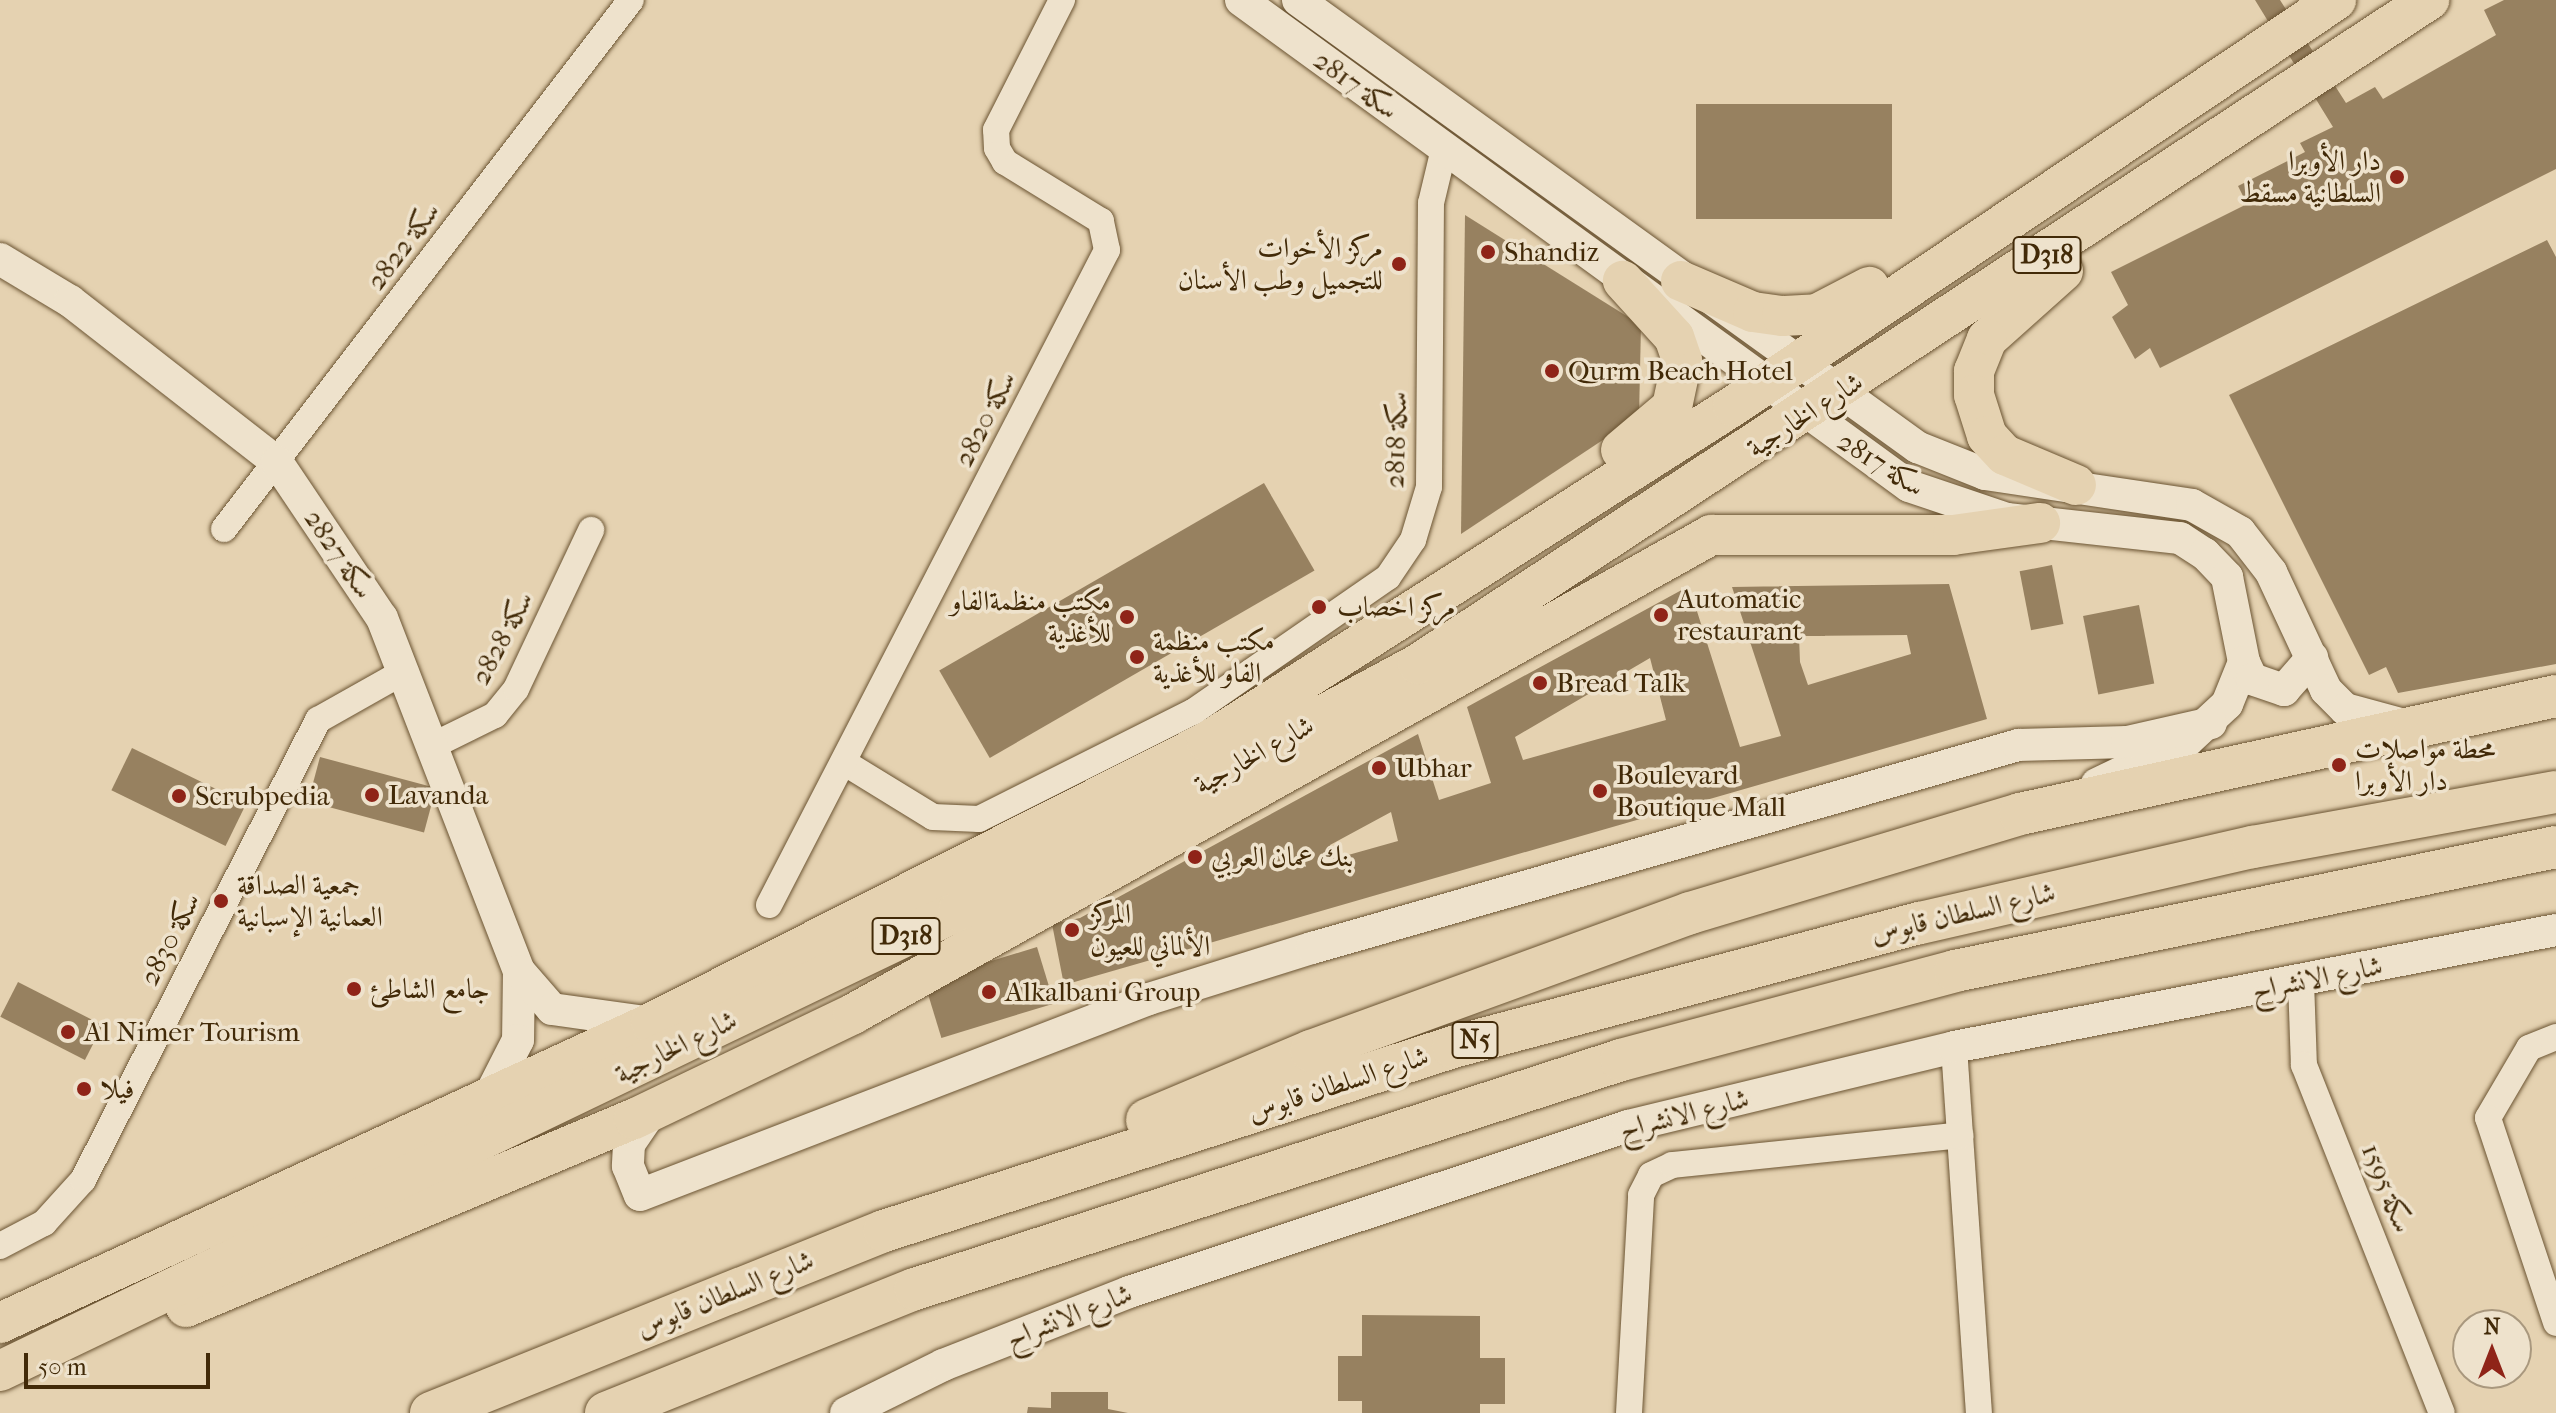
<!DOCTYPE html>
<meta charset="utf-8">
<style>
body{margin:0}
#map{position:relative;width:2556px;height:1413px;overflow:hidden;background:#e5d2b1;font-family:"IM FELL French Canon",Amiri,serif}
div>[style]{position:absolute}
.building>*{inset:0;background:#978160;transform-origin:0 0}
.roads{filter:drop-shadow(0 0 2px #6b5432) drop-shadow(0 0 2px #6b5432)}
.minor>*{height:26px;margin:-13px;padding:0 13px;transform-origin:13px;border-radius:13px;background:#eee2cc}
.tertiary>*{height:32px;margin:-16px;padding:0 16px;transform-origin:16px;border-radius:16px;background:#eee2cc}
.primary>*{height:40px;margin:-20px;padding:0 20px;transform-origin:20px;border-radius:20px;background:#e5d2b1}
.trunk>*{height:42px;margin:-21px;padding:0 21px;transform-origin:21px;border-radius:21px;background:#e5d2b1}
.dots>*{width:22px;height:22px;translate:-50% -50%;box-sizing:border-box;border:4px solid #eee2cc;border-radius:50%}
span{translate:-50% -50%;white-space:nowrap;text-align:center;line-height:1.15;-webkit-text-stroke:7px #eee2cc;paint-order:stroke}
.shield-label span{padding:2px 6px;background:#eee2cc;border:2px solid;border-radius:6px;-webkit-text-stroke-width:0}
.shield-label{font-size:26px;color:#422a08;font-weight:700}
.street-label{font-size:28px;color:#422a08}
.poi-label{font-size:28px;color:#422a08}
.right{translate:-100% -50%;text-align:right}
.left{translate:0 -50%;text-align:left}
.north{position:absolute;left:2452px;top:1309px;width:80px;height:80px;box-sizing:border-box;background:#eee2cc;border:2px solid #a9987e;border-radius:50%;rotate:0deg;font-size:22px;font-weight:700;line-height:32px;text-align:center;color:#422a08}
.north::after{content:'';display:block;margin:auto;width:28px;height:36px;background:#8f2418;clip-path:polygon(50% 0,100% 100%,50% 72%,0 100%)}
.scale{position:absolute;left:24px;top:1353px;width:186px;height:36px;box-sizing:border-box;border:4px solid #422a08;border-top:0;padding-left:10px;font-size:24px;line-height:28px;white-space:nowrap;color:#422a08;-webkit-text-stroke:6px #eee2cc;paint-order:stroke}
</style>
<div id="map">
<div class="building">
<i style="clip-path:polygon(2255px 0,2280px 0,2346px 103px,2375px 87px,2383px 99px,2496px 35px,2484px 10px,2504px 0,2556px 0,2556px 169px,2160px 368px,2150px 348px,2135px 359px,2112px 317px,2128px 305px,2111px 272px,2247px 204px,2238px 186px,2305px 152px,2300px 143px,2333px 127px)"></i>
<i style="left:1696px;top:104px;width:196px;height:115px"></i>
<i style="clip-path:polygon(1465px 215px,1641px 325px,1639px 416px,1461px 534px)"></i>
<i style="clip-path:polygon(2547px 240px,2556px 257px,2556px 664px,2398px 693px,2386px 667px,2369px 675px,2229px 395px)"></i>
<i style="left:1264px;top:483px;width:101px;height:375px;rotate:60deg"></i>
<i style="left:2052px;top:565px;width:60px;height:33px;rotate:79deg"></i>
<i style="clip-path:polygon(evenodd,1949px 584px,1987px 719px,1064px 985px,1052px 924px,1080px 918px,1418px 734px,1439px 800px,1491px 783px,1467px 707px,1689px 586px,1740px 747px,1781px 736px,1732px 587px,1949px 584px,1907px 635px,1911px 654px,1808px 685px,1800px 662px,1799px 636px,1907px 635px,1949px 584px,1650px 658px,1666px 720px,1523px 760px,1515px 737px,1650px 658px,1949px 584px,1391px 812px,1398px 841px,1334px 859px,1330px 845px,1391px 812px)"></i>
<i style="left:2139px;top:605px;width:80px;height:57px;rotate:79deg"></i>
<i style="left:132px;top:748px;width:127px;height:47px;rotate:26deg"></i>
<i style="left:320px;top:757px;width:120px;height:46px;rotate:15deg"></i>
<i style="left:1037px;top:947px;width:59px;height:118px;rotate:73deg"></i>
<i style="left:18px;top:982px;width:95px;height:39px;rotate:27deg"></i>
<i style="clip-path:polygon(1362px 1315px,1480px 1316px,1480px 1358px,1505px 1358px,1505px 1404px,1480px 1404px,1480px 1413px,1362px 1413px,1362px 1401px,1338px 1401px,1338px 1356px,1362px 1356px)"></i>
<i style="clip-path:polygon(1051px 1392px,1108px 1392px,1108px 1409px,1128px 1413px,1027px 1413px,1028px 1407px,1051px 1408px)"></i>
</div>
<div class="roads">
<div class="minor">
<i style="left:224px;top:529px;width:667px;rotate:-52.43deg"></i>
<i style="left:436px;top:744px;width:66px;rotate:-26.2deg"></i>
<i style="left:495px;top:715px;width:33px;rotate:-51deg"></i>
<i style="left:516px;top:689px;width:176px;rotate:-64.7deg"></i>
<i style="left:845px;top:763px;width:103px;rotate:31.5deg"></i>
<i style="left:933px;top:817px;width:46px;rotate:2.5deg"></i>
<i style="left:979px;top:819px;width:239px;rotate:-26.6deg"></i>
<i style="left:1193px;top:712px;width:237px;rotate:-34.7deg"></i>
<i style="left:1388px;top:577px;width:45px;rotate:-56deg"></i>
<i style="left:1413px;top:540px;width:55px;rotate:-73.2deg"></i>
<i style="left:1429px;top:487px;width:284px;rotate:-89.6deg"></i>
<i style="left:1431px;top:203px;width:56px;rotate:-76.5deg"></i>
<i style="left:769px;top:905px;width:737px;rotate:-62.7deg"></i>
<i style="left:1107px;top:250px;width:30px;rotate:-102deg"></i>
<i style="left:1101px;top:221px;width:113px;rotate:-148.4deg"></i>
<i style="left:1005px;top:162px;width:16px;rotate:-120deg"></i>
<i style="left:997px;top:148px;width:18px;rotate:-93deg"></i>
<i style="left:996px;top:130px;width:146px;rotate:-63.1deg"></i>
<i style="left:2301px;top:981px;width:84px;rotate:88deg"></i>
<i style="left:2304px;top:1065px;width:374px;rotate:68.4deg"></i>
<i style="left:2556px;top:1037px;width:29px;rotate:158deg"></i>
<i style="left:2529px;top:1048px;width:81px;rotate:120.4deg"></i>
<i style="left:2488px;top:1118px;width:216px;rotate:71.6deg"></i>
<i style="left:1954px;top:1047px;width:367px;rotate:86.1deg"></i>
<i style="left:0;top:1246px;width:50px;rotate:-27.6deg"></i>
<i style="left:44px;top:1223px;width:58px;rotate:-47.8deg"></i>
<i style="left:83px;top:1180px;width:517px;rotate:-62.94deg"></i>
<i style="left:318px;top:720px;width:100px;rotate:-29.4deg"></i>
<i style="left:1629px;top:1413px;width:218px;rotate:-86.8deg"></i>
<i style="left:1641px;top:1195px;width:22px;rotate:-63deg"></i>
<i style="left:1651px;top:1175px;width:23px;rotate:-25deg"></i>
<i style="left:1672px;top:1165px;width:290px;rotate:-5.9deg"></i>
</div>
<div class="tertiary">
<i style="left:1241px;top:0;width:826px;rotate:36.04deg"></i>
<i style="left:1909px;top:486px;width:103px;rotate:18.6deg"></i>
<i style="left:2007px;top:519px;width:174px;rotate:6.3deg"></i>
<i style="left:2180px;top:538px;width:30px;rotate:33deg"></i>
<i style="left:2205px;top:554px;width:32px;rotate:46deg"></i>
<i style="left:2227px;top:577px;width:87px;rotate:78.7deg"></i>
<i style="left:2244px;top:662px;width:45px;rotate:112deg"></i>
<i style="left:2227px;top:704px;width:54px;rotate:137.2deg"></i>
<i style="left:2187px;top:741px;width:100px;rotate:154.5deg"></i>
<i style="left:1298px;top:0;width:764px;rotate:35.83deg"></i>
<i style="left:1917px;top:447px;width:73px;rotate:21.7deg"></i>
<i style="left:1985px;top:474px;width:209px;rotate:8.5deg"></i>
<i style="left:2192px;top:505px;width:55px;rotate:29.4deg"></i>
<i style="left:2240px;top:532px;width:51px;rotate:52.2deg"></i>
<i style="left:2271px;top:572px;width:130px;rotate:65deg"></i>
<i style="left:2326px;top:690px;width:27px;rotate:45deg"></i>
<i style="left:2345px;top:709px;width:61px;rotate:15.2deg"></i>
<i style="left:0;top:259px;width:82px;rotate:31deg"></i>
<i style="left:70px;top:301px;width:262px;rotate:37.9deg"></i>
<i style="left:277px;top:462px;width:188px;rotate:56.1deg"></i>
<i style="left:382px;top:618px;width:379px;rotate:68.8deg"></i>
<i style="left:519px;top:971px;width:69px;rotate:90.8deg"></i>
<i style="left:518px;top:1040px;width:62px;rotate:117deg"></i>
<i style="left:2244px;top:662px;width:19px;rotate:65deg"></i>
<i style="left:2252px;top:679px;width:34px;rotate:19deg"></i>
<i style="left:2284px;top:690px;width:43px;rotate:-48.8deg"></i>
<i style="left:519px;top:971px;width:50px;rotate:49deg"></i>
<i style="left:552px;top:1009px;width:100px;rotate:8deg"></i>
<i style="left:653px;top:1109px;width:42px;rotate:124.4deg"></i>
<i style="left:629px;top:1144px;width:22px;rotate:93deg"></i>
<i style="left:628px;top:1166px;width:31px;rotate:68deg"></i>
<i style="left:640px;top:1195px;width:545px;rotate:-21.06deg"></i>
<i style="left:1149px;top:999px;width:171px;rotate:-17.4deg"></i>
<i style="left:1312px;top:948px;width:735px;rotate:-16.04deg"></i>
<i style="left:2018px;top:745px;width:109px;rotate:-1.6deg"></i>
<i style="left:2127px;top:742px;width:86px;rotate:-12.7deg"></i>
<i style="left:846px;top:1413px;width:108px;rotate:-26.3deg"></i>
<i style="left:943px;top:1365px;width:200px;rotate:-21.4deg"></i>
<i style="left:1129px;top:1292px;width:526px;rotate:-18.4deg"></i>
<i style="left:1628px;top:1126px;width:335px;rotate:-13.6deg"></i>
<i style="left:1954px;top:1047px;width:613px;rotate:-11deg"></i>
</div>
<div class="primary">
<i style="left:2063px;top:271px;width:102px;rotate:138.2deg"></i>
<i style="left:1987px;top:339px;width:35px;rotate:112deg"></i>
<i style="left:1974px;top:371px;width:24px;rotate:90deg"></i>
<i style="left:1974px;top:395px;width:43px;rotate:72.4deg"></i>
<i style="left:1987px;top:436px;width:26px;rotate:47deg"></i>
<i style="left:2005px;top:455px;width:77px;rotate:22.9deg"></i>
<i style="left:1681px;top:281px;width:78px;rotate:23.3deg"></i>
<i style="left:1753px;top:312px;width:29px;rotate:8deg"></i>
<i style="left:1782px;top:316px;width:35px;rotate:-3deg"></i>
<i style="left:1817px;top:314px;width:59px;rotate:-27.4deg"></i>
<i style="left:1621px;top:450px;width:67px;rotate:-40.1deg"></i>
<i style="left:1672px;top:407px;width:48px;rotate:-78deg"></i>
<i style="left:1682px;top:360px;width:24px;rotate:-109deg"></i>
<i style="left:1674px;top:337px;width:76px;rotate:-132.3deg"></i>
<i style="left:186px;top:1307px;width:486px;rotate:-22.8deg"></i>
<i style="left:634px;top:1119px;width:243px;rotate:-25.6deg"></i>
<i style="left:853px;top:1014px;width:983px;rotate:-29.17deg"></i>
<i style="left:1711px;top:535px;width:242px"></i>
<i style="left:1953px;top:535px;width:88px;rotate:-7.9deg"></i>
<i style="left:0;top:1323px;width:717px;rotate:-24.74deg"></i>
<i style="left:651px;top:1023px;width:623px;rotate:-26.81deg"></i>
<i style="left:1207px;top:742px;width:624px;rotate:-32.57deg"></i>
<i style="left:1733px;top:406px;width:727px;rotate:-33.95deg"></i>
<i style="left:0;top:1371px;width:1063px;rotate:-25.65deg"></i>
<i style="left:958px;top:911px;width:522px;rotate:-28.23deg"></i>
<i style="left:1418px;top:664px;width:1210px;rotate:-33.3deg"></i>
</div>
<div class="trunk">
<i style="left:1147px;top:1120px;width:178px;rotate:-22.8deg"></i>
<i style="left:1311px;top:1051px;width:403px;rotate:-20deg"></i>
<i style="left:1690px;top:913px;width:345px;rotate:-16.7deg"></i>
<i style="left:2020px;top:814px;width:549px;rotate:-12.42deg"></i>
<i style="left:431px;top:1413px;width:488px;rotate:-21.9deg"></i>
<i style="left:884px;top:1231px;width:598px;rotate:-17.92deg"></i>
<i style="left:1453px;top:1047px;width:483px;rotate:-14.9deg"></i>
<i style="left:1920px;top:923px;width:342px;rotate:-12.9deg"></i>
<i style="left:2253px;top:847px;width:308px;rotate:-10.3deg"></i>
<i style="left:606px;top:1413px;width:333px;rotate:-21.9deg"></i>
<i style="left:915px;top:1289px;width:742px;rotate:-17.97deg"></i>
<i style="left:1621px;top:1060px;width:346px;rotate:-14.9deg"></i>
<i style="left:1955px;top:971px;width:614px;rotate:-11.66deg"></i>
</div>
</div>
<div class="dots">
<i style="left:2397px;top:177px;background:#8f2418"></i>
<i style="left:1488px;top:252px;background:#8f2418"></i>
<i style="left:1399px;top:264px;background:#8f2418"></i>
<i style="left:1552px;top:371px;background:#8f2418"></i>
<i style="left:1319px;top:607px;background:#8f2418"></i>
<i style="left:1661px;top:615px;background:#8f2418"></i>
<i style="left:1127px;top:617px;background:#8f2418"></i>
<i style="left:1137px;top:657px;background:#8f2418"></i>
<i style="left:1540px;top:683px;background:#8f2418"></i>
<i style="left:2339px;top:765px;background:#8f2418"></i>
<i style="left:1379px;top:768px;background:#8f2418"></i>
<i style="left:1600px;top:791px;background:#8f2418"></i>
<i style="left:372px;top:795px;background:#8f2418"></i>
<i style="left:179px;top:796px;background:#8f2418"></i>
<i style="left:1195px;top:857px;background:#8f2418"></i>
<i style="left:221px;top:901px;background:#8f2418"></i>
<i style="left:1072px;top:930px;background:#8f2418"></i>
<i style="left:354px;top:989px;background:#8f2418"></i>
<i style="left:989px;top:992px;background:#8f2418"></i>
<i style="left:68px;top:1032px;background:#8f2418"></i>
<i style="left:84px;top:1089px;background:#8f2418"></i>
</div>
<div class="shield-label">
<span style="left:2047px;top:255px">D318</span>
<span style="left:906px;top:936px">D318</span>
<span style="left:1475px;top:1040px">N5</span>
</div>
<div class="street-label">
<span style="left:1356px;top:85px;rotate:36deg">سكة 2817</span>
<span style="left:403px;top:246px;rotate:-53deg">سكة 2822</span>
<span style="left:1805px;top:415px;rotate:-33deg">شارع الخارجية</span>
<span style="left:985px;top:419px;rotate:-63deg">سكة 2820</span>
<span style="left:1396px;top:440px;rotate:-88deg">سكة 2818</span>
<span style="left:1881px;top:464px;rotate:32deg">سكة 2817</span>
<span style="left:339px;top:554px;rotate:56deg">سكة 2827</span>
<span style="left:502px;top:638px;rotate:-62deg">سكة 2828</span>
<span style="left:1254px;top:755px;rotate:-29deg">شارع الخارجية</span>
<span style="left:1963px;top:913px;rotate:-13deg">شارع السلطان قابوس</span>
<span style="left:170px;top:939px;rotate:-63deg">سكة 2830</span>
<span style="left:2317px;top:978px;rotate:-11deg">شارع الانشراح</span>
<span style="left:676px;top:1047px;rotate:-26deg">شارع الخارجية</span>
<span style="left:1338px;top:1084px;rotate:-18deg">شارع السلطان قابوس</span>
<span style="left:1684px;top:1114px;rotate:-14deg">شارع الانشراح</span>
<span style="left:2387px;top:1188px;rotate:68deg">سكة 1595</span>
<span style="left:725px;top:1294px;rotate:-22deg">شارع السلطان قابوس</span>
<span style="left:1069px;top:1316px;rotate:-21deg">شارع الانشراح</span>
</div>
<div class="poi-label">
<span class="right" style="left:2381px;top:177px">دار الأوبرا<br>السلطانية مسقط</span>
<span class="right" style="left:1383px;top:264px">مركز الأخوات<br>للتجميل وطب الأسنان</span>
<span class="left" style="left:1504px;top:252px">Shandiz</span>
<span class="left" style="left:1568px;top:371px">Qurm Beach Hotel</span>
<span class="left" style="left:1677px;top:615px">Automatic<br>restaurant</span>
<span class="right" style="left:1111px;top:617px">مكتب منظمةالفاو<br>للأغذية</span>
<span class="left" style="left:1337px;top:607px">مركز اخصاب</span>
<span class="left" style="left:1153px;top:657px">مكتب منظمة<br>الفاو للأغذية</span>
<span class="left" style="left:1556px;top:683px">Bread Talk</span>
<span class="left" style="left:2355px;top:765px">محطة مواصلات<br>دار الأوبرا</span>
<span class="left" style="left:1395px;top:768px">Ubhar</span>
<span class="left" style="left:1616px;top:791px">Boulevard<br>Boutique Mall</span>
<span class="left" style="left:388px;top:795px">Lavanda</span>
<span class="left" style="left:195px;top:796px">Scrubpedia</span>
<span class="left" style="left:1211px;top:857px">بنك عمان العربي</span>
<span class="left" style="left:237px;top:901px">جمعية الصداقة<br>العمانية الإسبانية</span>
<span class="left" style="left:1090px;top:930px">المركز<br>الألماني للعيون</span>
<span class="left" style="left:370px;top:989px">جامع الشاطئ</span>
<span class="left" style="left:1005px;top:992px">Alkalbani Group</span>
<span class="left" style="left:84px;top:1032px">Al Nimer Tourism</span>
<span class="left" style="left:100px;top:1089px">فيلا</span>
</div>
<div class="north">N</div>
<div class="scale">50 m</div>
</div>
